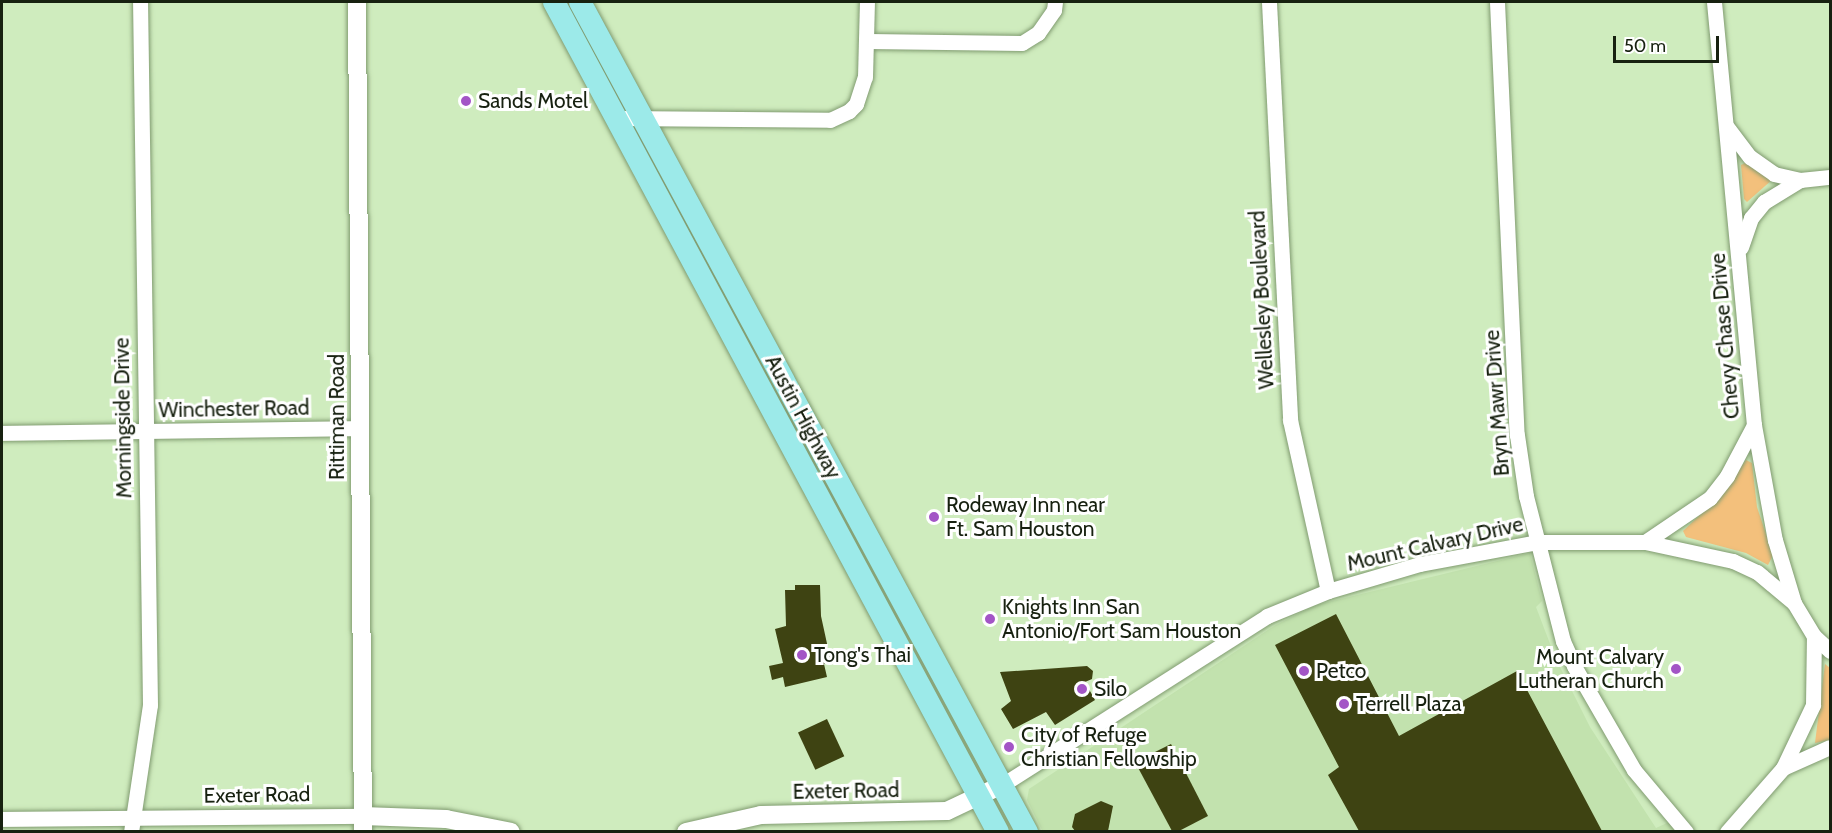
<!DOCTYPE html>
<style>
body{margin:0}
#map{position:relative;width:1832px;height:833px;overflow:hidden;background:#cfecbe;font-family:Cabin,sans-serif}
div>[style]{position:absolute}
.built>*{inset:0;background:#c2e2ae}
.green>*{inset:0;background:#f3c07c}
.building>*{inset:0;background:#3e4312;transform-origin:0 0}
.roads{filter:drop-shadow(0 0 2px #809b70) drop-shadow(0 0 2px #809b70)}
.minor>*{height:15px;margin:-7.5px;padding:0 7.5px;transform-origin:7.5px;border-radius:7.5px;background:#fff}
.tertiary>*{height:18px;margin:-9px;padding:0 9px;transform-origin:9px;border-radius:9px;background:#fff}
.primary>*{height:22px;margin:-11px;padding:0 11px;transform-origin:11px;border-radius:11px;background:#9ceae9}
.dots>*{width:16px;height:16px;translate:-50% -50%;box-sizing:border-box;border:3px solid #fff;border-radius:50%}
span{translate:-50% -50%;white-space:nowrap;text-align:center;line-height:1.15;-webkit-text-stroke:6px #fff;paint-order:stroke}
.poi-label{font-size:21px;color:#172110}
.left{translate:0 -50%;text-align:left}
.right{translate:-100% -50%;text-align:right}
.street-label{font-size:21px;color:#172110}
.frame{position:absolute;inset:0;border:3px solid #172110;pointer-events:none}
.scale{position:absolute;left:1613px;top:36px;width:106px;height:27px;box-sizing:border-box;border:3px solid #172110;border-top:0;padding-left:8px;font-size:18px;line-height:21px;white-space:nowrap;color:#172110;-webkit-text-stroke:4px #fff;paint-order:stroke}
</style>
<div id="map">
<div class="built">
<i style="clip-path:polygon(1530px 553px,1542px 601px,1536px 607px,1555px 657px,1590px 727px,1656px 828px,1669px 822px,1676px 831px,1043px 832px,1027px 800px,1029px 789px,1274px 626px,1316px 605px)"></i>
</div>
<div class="green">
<i style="clip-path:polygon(1745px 163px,1773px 179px,1747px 202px,1744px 199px,1741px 165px)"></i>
<i style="clip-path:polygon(1746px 460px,1752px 463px,1757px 507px,1773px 555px,1768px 565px,1746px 553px,1686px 537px,1683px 531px,1721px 495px)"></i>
<i style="clip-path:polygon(1825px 664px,1830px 668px,1830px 740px,1815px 743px)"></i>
</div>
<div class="building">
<i style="clip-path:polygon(795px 585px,820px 585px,821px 616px,831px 662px,824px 664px,827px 677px,785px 687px,783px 677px,772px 680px,769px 666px,783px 663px,775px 629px,786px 626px,785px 590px,795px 590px)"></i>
<i style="clip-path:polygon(1336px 614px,1399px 736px,1517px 671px,1602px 831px,1359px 831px,1328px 775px,1339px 767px,1275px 645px)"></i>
<i style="clip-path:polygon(1087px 666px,1093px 671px,1092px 679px,1085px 682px,1095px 700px,1055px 725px,1046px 712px,1013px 729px,1001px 709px,1011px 701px,1000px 672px)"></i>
<i style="left:827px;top:719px;width:41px;height:32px;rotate:65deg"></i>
<i style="clip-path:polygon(1171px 744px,1208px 816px,1179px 831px,1172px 831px,1135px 762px)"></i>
<i style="clip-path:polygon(1101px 801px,1113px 806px,1108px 831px,1075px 831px,1072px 827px,1075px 814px)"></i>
</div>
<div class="roads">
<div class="minor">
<i style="left:1269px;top:2px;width:419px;rotate:87.1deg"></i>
<i style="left:1290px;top:420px;width:175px;rotate:77.5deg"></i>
<i style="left:1497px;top:2px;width:433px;rotate:87.4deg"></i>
<i style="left:1517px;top:435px;width:62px;rotate:81.6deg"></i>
<i style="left:1526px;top:496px;width:150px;rotate:75.7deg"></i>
<i style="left:1563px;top:641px;width:27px;rotate:66deg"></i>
<i style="left:1574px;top:666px;width:120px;rotate:60deg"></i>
<i style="left:1634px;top:770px;width:81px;rotate:50deg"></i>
<i style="left:1714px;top:2px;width:425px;rotate:84.6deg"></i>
<i style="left:1754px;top:425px;width:117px;rotate:79.7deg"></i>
<i style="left:1775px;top:540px;width:66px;rotate:73.2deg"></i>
<i style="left:1794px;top:603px;width:39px;rotate:59deg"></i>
<i style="left:1814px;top:636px;width:22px;rotate:43deg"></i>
<i style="left:868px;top:41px;width:154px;rotate:0.7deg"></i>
<i style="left:1022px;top:43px;width:19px;rotate:-32deg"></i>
<i style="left:1038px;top:33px;width:28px;rotate:-55deg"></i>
<i style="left:1054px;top:10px;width:8px;rotate:-83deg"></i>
<i style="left:617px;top:118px;width:213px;rotate:0.5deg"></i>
<i style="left:830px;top:120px;width:21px;rotate:-25deg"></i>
<i style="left:849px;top:111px;width:10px;rotate:-45deg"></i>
<i style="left:856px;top:104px;width:28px;rotate:-72deg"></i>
<i style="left:865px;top:77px;width:75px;rotate:-88.5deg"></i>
<i style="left:1727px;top:127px;width:38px;rotate:53deg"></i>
<i style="left:1750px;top:157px;width:29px;rotate:35deg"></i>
<i style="left:1774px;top:174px;width:27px;rotate:13deg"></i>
<i style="left:1800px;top:180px;width:30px;rotate:-6deg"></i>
<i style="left:1741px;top:247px;width:31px;rotate:-71deg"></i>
<i style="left:1751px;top:218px;width:21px;rotate:-51deg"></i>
<i style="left:1764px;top:202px;width:42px;rotate:-31.4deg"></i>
<i style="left:2px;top:433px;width:358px;rotate:-0.8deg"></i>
<i style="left:1645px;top:542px;width:78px;rotate:-34.1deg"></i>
<i style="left:1710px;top:498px;width:28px;rotate:-52deg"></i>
<i style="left:1727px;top:476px;width:58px;rotate:-62.1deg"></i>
<i style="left:1783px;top:768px;width:70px;rotate:-64.5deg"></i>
<i style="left:1813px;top:705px;width:69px;rotate:-89.2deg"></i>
<i style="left:1002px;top:785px;width:314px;rotate:-32.5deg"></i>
<i style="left:1267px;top:616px;width:66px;rotate:-22.3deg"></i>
<i style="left:1328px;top:591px;width:96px;rotate:-16.4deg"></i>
<i style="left:1420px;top:564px;width:119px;rotate:-10.6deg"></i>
<i style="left:1537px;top:542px;width:108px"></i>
<i style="left:1645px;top:542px;width:90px;rotate:12.2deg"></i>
<i style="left:1733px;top:561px;width:26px;rotate:25deg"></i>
<i style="left:1757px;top:572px;width:48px;rotate:40deg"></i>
<i style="left:2px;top:819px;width:361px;rotate:-0.5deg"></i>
<i style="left:131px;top:832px;width:128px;rotate:-81.5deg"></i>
<i style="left:150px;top:705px;width:703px;rotate:-90.81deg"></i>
<i style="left:1727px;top:832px;width:85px;rotate:-48.8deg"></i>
<i style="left:1783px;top:768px;width:51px;rotate:-24.1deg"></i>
</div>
<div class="tertiary">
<i style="left:357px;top:2px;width:830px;rotate:89.59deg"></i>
<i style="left:363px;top:816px;width:83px;rotate:2.1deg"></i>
<i style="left:446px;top:819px;width:66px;rotate:11.3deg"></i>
<i style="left:686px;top:832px;width:77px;rotate:-12.8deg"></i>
<i style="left:761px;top:815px;width:186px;rotate:-1.2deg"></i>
<i style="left:947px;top:811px;width:61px;rotate:-25.3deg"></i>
</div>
<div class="primary">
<i style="left:554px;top:2px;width:941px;rotate:61.86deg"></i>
<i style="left:580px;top:2px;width:943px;rotate:61.7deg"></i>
</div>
</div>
<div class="dots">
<i style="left:466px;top:101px;background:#a355c6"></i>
<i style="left:934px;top:517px;background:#a355c6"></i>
<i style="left:990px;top:619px;background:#a355c6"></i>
<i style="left:802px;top:655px;background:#a355c6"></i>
<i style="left:1676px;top:669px;background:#a355c6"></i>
<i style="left:1304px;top:671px;background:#a355c6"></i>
<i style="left:1082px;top:689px;background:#a355c6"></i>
<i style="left:1344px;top:704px;background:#a355c6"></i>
<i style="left:1009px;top:747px;background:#a355c6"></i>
</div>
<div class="poi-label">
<span class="left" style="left:478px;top:101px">Sands Motel</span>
<span class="left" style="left:946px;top:517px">Rodeway Inn near<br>Ft. Sam Houston</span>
<span class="left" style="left:1002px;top:619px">Knights Inn San<br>Antonio/Fort Sam Houston</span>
<span class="left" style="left:814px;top:655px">Tong's Thai</span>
<span class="right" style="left:1664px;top:669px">Mount Calvary<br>Lutheran Church</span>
<span class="left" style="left:1316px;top:671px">Petco</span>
<span class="left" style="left:1094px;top:689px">Silo</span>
<span class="left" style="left:1356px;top:704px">Terrell Plaza</span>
<span class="left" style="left:1021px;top:747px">City of Refuge<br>Christian Fellowship</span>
</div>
<div class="street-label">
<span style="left:1262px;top:300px;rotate:-93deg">Wellesley Boulevard</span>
<span style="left:1725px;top:336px;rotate:-95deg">Chevy Chase Drive</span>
<span style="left:1497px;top:403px;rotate:-94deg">Bryn Mawr Drive</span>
<span style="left:234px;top:409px;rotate:-1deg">Winchester Road</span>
<span style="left:337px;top:417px;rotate:-90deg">Rittiman Road</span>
<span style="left:803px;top:417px;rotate:62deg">Austin Highway</span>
<span style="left:123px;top:418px;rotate:-91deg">Morningside Drive</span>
<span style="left:1435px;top:544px;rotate:-13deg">Mount Calvary Drive</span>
<span style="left:846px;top:791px;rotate:-1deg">Exeter Road</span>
<span style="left:257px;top:795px;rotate:-1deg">Exeter Road</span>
</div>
<div class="frame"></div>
<div class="scale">50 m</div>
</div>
